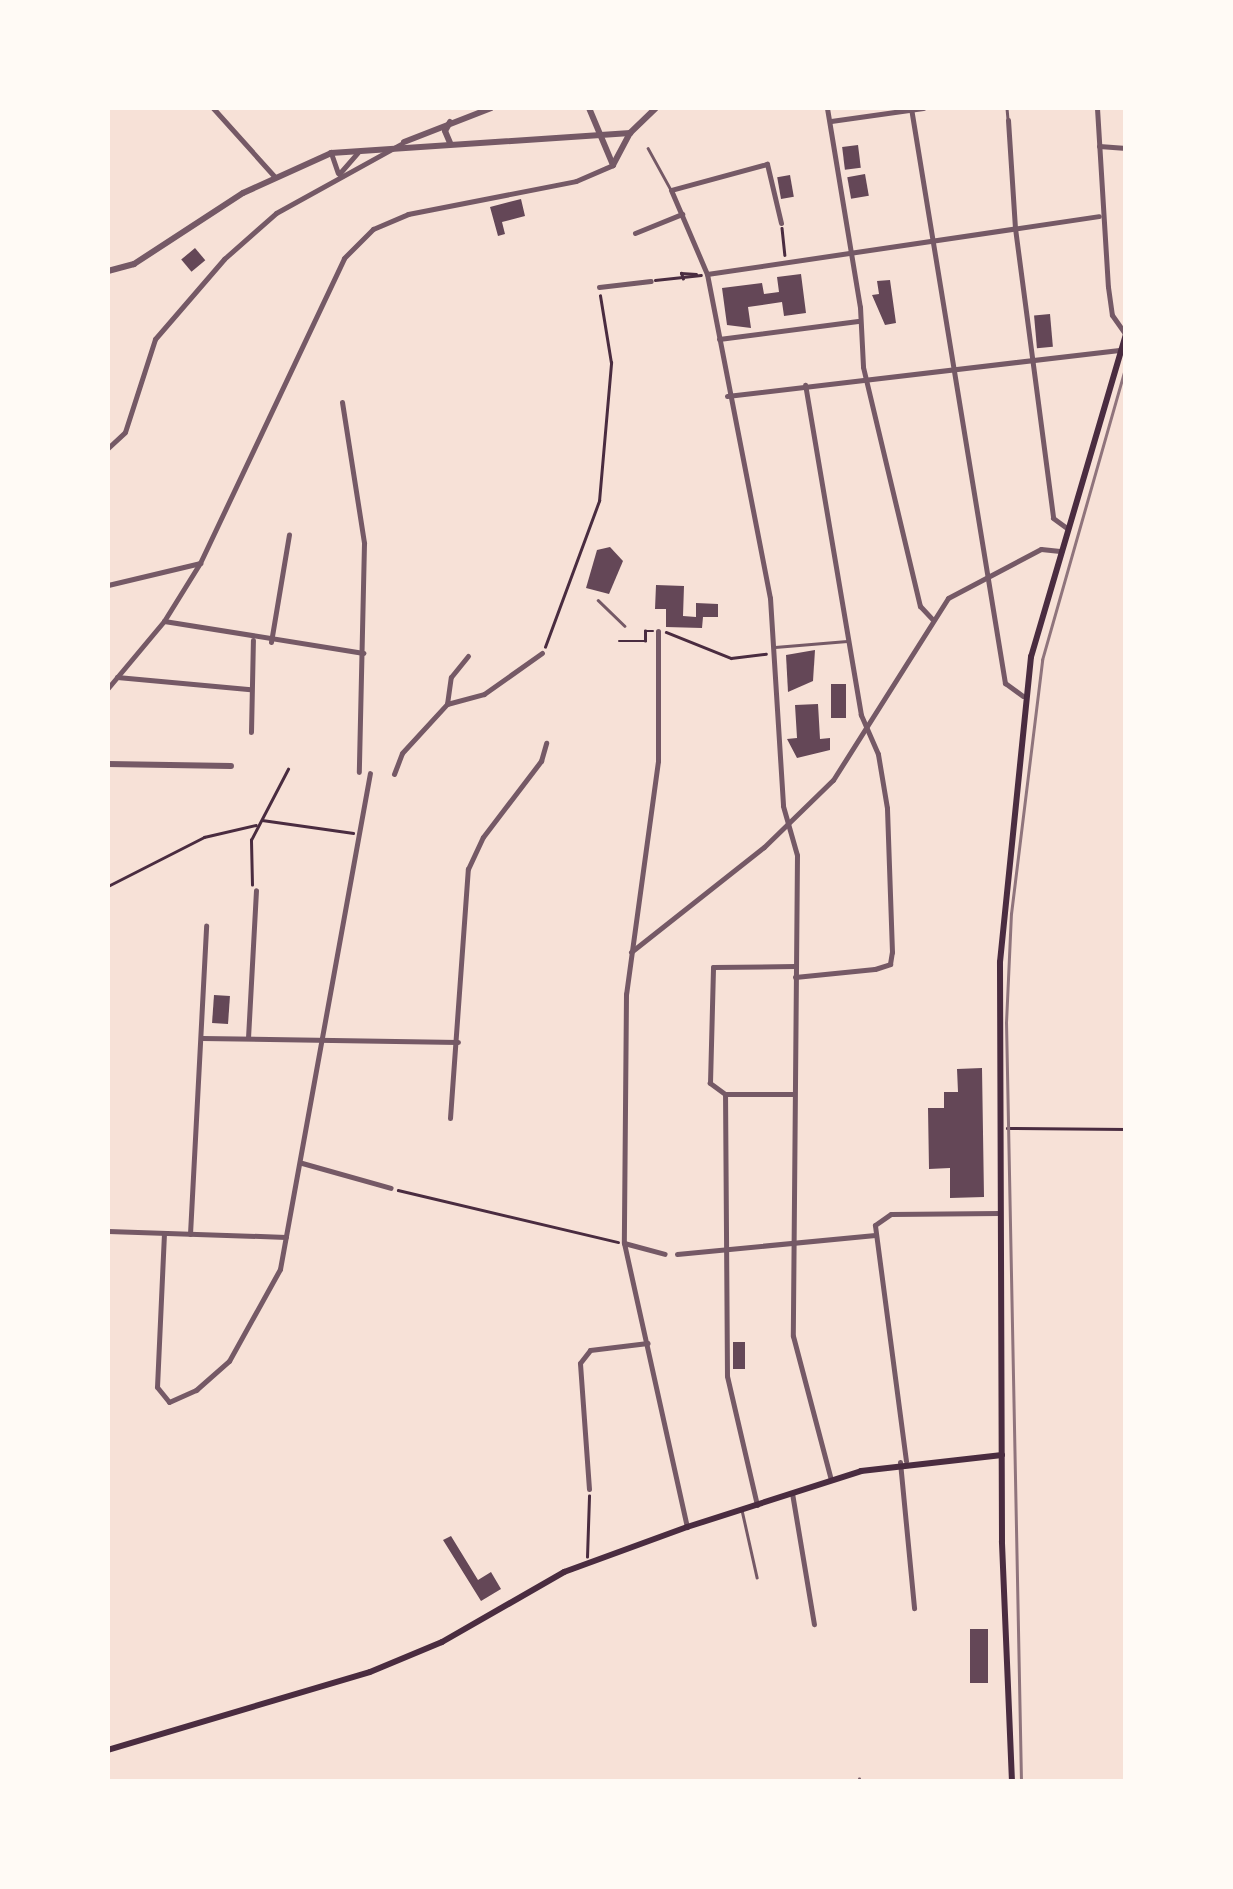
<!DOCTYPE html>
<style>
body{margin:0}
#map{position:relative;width:1233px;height:1889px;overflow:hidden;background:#f7e1d7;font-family:"Fira Sans",sans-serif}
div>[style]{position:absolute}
.building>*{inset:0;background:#644757;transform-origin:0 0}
.path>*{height:2.5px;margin:-1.25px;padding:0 1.25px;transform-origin:1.25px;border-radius:1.25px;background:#4a2c40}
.service>*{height:2.5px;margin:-1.25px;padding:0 1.25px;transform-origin:1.25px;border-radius:1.25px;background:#755966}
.minor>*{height:5px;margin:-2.5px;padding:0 2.5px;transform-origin:2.5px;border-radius:2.5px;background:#755966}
.tertiary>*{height:6px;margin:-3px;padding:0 3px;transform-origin:3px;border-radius:3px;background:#755966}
.secondary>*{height:6px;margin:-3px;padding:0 3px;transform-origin:3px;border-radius:3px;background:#4a2c40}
.tram>*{height:2.5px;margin:-1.25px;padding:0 1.25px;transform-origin:1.25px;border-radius:1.25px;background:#8f747c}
span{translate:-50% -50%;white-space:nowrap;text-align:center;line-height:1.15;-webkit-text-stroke:8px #fffaf5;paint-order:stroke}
.frame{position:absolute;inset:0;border:110px solid #fffaf5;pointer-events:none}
</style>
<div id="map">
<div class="building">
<i style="left:858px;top:145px;width:23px;height:16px;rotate:83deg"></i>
<i style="left:865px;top:174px;width:22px;height:18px;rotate:80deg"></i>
<i style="left:790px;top:175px;width:22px;height:13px;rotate:80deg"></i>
<i style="clip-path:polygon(521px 199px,525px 216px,502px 222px,505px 234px,498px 236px,490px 207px)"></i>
<i style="left:195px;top:248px;width:16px;height:18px;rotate:50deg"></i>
<i style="clip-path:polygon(801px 274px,806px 313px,784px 316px,782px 302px,748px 307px,751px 328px,727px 325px,722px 288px,762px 283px,764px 294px,779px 292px,777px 277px)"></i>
<i style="clip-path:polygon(890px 280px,896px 323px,885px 325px,872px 295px,879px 294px,877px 281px)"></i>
<i style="left:1050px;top:314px;width:33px;height:16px;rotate:85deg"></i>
<i style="clip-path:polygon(610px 547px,623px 561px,609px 594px,586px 588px,597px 550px)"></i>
<i style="clip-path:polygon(656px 585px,684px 586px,683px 616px,696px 617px,696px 603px,718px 604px,718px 617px,703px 617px,702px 628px,666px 627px,666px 609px,655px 609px)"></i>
<i style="clip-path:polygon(815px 650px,813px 681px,788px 692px,786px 655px)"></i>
<i style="left:831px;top:684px;width:15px;height:34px"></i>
<i style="clip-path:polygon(818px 704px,820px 739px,830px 738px,830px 750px,797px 758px,787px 739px,797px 738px,795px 705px)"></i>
<i style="left:214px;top:995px;width:16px;height:28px;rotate:4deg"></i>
<i style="clip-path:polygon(982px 1068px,984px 1197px,950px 1198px,950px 1168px,929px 1169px,928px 1108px,944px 1108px,944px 1092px,958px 1092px,957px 1069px)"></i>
<i style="left:733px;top:1342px;width:12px;height:27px"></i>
<i style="clip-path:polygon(451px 1536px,478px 1580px,491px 1572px,501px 1589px,481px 1601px,443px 1540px)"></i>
<i style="left:970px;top:1629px;width:18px;height:54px"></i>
</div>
<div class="path">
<i style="left:782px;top:228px;width:27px;rotate:84deg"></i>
<i style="left:683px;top:279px;width:6px;rotate:-108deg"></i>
<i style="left:681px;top:273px;width:15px;rotate:4deg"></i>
<i style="left:655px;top:280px;width:46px;rotate:-6.2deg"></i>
<i style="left:666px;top:632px;width:70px;rotate:21.8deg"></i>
<i style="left:731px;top:658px;width:35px;rotate:-7deg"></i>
<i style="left:619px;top:641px;width:26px"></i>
<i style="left:645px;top:641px;width:10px;rotate:-90deg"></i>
<i style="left:645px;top:631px;width:8px"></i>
<i style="left:545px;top:647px;width:156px;rotate:-69.7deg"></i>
<i style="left:599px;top:501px;width:139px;rotate:-85deg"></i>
<i style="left:611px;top:363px;width:68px;rotate:-99.3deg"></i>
<i style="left:262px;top:820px;width:92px;rotate:8.1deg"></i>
<i style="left:252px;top:885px;width:45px;rotate:-91.3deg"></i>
<i style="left:251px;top:840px;width:80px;rotate:-62.5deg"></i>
<i style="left:108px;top:886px;width:108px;rotate:-27deg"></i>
<i style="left:204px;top:837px;width:53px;rotate:-13deg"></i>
<i style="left:1007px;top:1128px;width:119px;rotate:0.5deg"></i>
<i style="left:398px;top:1190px;width:226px;rotate:13.3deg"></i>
<i style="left:587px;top:1557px;width:61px;rotate:-88.1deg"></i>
</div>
<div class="service">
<i style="left:1007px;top:108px;width:11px;rotate:85deg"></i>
<i style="left:648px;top:148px;width:46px;rotate:61.2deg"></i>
<i style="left:598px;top:600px;width:37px;rotate:44deg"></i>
<i style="left:775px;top:647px;width:72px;rotate:-4.8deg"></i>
<i style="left:742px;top:1510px;width:69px;rotate:77.4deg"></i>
<i style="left:859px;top:1782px;width:3px;rotate:-90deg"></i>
</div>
<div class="minor">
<i style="left:213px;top:108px;width:91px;rotate:48.1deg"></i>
<i style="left:827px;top:108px;width:202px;rotate:80.6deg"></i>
<i style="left:860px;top:307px;width:60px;rotate:87.1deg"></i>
<i style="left:863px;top:367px;width:246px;rotate:76.6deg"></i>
<i style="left:920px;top:606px;width:18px;rotate:47deg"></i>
<i style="left:911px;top:108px;width:583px;rotate:80.72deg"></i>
<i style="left:1005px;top:683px;width:22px;rotate:36deg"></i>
<i style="left:1097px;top:108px;width:179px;rotate:86.5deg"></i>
<i style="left:1108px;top:287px;width:28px;rotate:82deg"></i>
<i style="left:1112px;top:315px;width:24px;rotate:55deg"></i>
<i style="left:1008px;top:120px;width:108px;rotate:86.3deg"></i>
<i style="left:1015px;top:228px;width:292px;rotate:82.5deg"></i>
<i style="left:1053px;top:518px;width:17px;rotate:36deg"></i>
<i style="left:831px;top:121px;width:93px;rotate:-8deg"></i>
<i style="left:1099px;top:146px;width:27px;rotate:4deg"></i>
<i style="left:331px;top:153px;width:21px;rotate:71deg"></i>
<i style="left:339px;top:174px;width:29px;rotate:-49deg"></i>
<i style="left:781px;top:223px;width:61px;rotate:-103.3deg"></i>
<i style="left:767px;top:164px;width:99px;rotate:164.8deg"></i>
<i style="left:671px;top:190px;width:91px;rotate:66.8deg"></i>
<i style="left:707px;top:274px;width:330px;rotate:79deg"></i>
<i style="left:770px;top:598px;width:208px;rotate:86.4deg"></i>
<i style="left:783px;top:806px;width:51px;rotate:74.1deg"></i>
<i style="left:797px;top:855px;width:481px;rotate:90.5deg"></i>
<i style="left:793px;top:1336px;width:149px;rotate:75.2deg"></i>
<i style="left:635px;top:233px;width:51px;rotate:-22deg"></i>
<i style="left:707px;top:274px;width:396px;rotate:-8.4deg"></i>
<i style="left:599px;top:287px;width:52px;rotate:-6.6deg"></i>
<i style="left:719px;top:339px;width:140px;rotate:-7.4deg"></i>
<i style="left:727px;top:396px;width:395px;rotate:-6.7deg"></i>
<i style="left:342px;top:402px;width:143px;rotate:81.1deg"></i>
<i style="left:364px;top:543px;width:229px;rotate:91.3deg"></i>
<i style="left:108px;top:448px;width:23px;rotate:-43deg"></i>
<i style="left:125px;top:432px;width:98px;rotate:-72.1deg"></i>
<i style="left:155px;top:339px;width:106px;rotate:-49.2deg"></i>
<i style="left:224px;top:259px;width:69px;rotate:-41.5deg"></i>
<i style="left:276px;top:213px;width:143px;rotate:-28.9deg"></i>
<i style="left:108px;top:585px;width:95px;rotate:-13.4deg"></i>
<i style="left:164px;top:621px;width:202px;rotate:9.1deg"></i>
<i style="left:658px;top:631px;width:130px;rotate:90deg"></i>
<i style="left:658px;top:761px;width:235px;rotate:97.8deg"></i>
<i style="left:626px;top:994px;width:249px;rotate:90.5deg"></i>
<i style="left:624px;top:1243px;width:291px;rotate:77.5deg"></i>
<i style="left:271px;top:642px;width:109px;rotate:-80.5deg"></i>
<i style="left:117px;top:677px;width:134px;rotate:5.2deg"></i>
<i style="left:108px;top:688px;width:87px;rotate:-50.1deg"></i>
<i style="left:164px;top:621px;width:68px;rotate:-58.2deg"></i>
<i style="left:200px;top:563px;width:337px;rotate:-64.7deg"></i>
<i style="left:344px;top:258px;width:41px;rotate:-45deg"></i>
<i style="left:373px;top:229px;width:38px;rotate:-23deg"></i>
<i style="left:408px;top:214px;width:171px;rotate:-11.1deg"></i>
<i style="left:576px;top:181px;width:40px;rotate:-23.4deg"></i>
<i style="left:447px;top:704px;width:27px;rotate:-82deg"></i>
<i style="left:451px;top:677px;width:27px;rotate:-51deg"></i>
<i style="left:251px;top:732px;width:92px;rotate:-88.8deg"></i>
<i style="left:394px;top:774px;width:22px;rotate:-69deg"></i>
<i style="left:402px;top:753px;width:67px;rotate:-47.4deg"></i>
<i style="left:447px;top:704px;width:38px;rotate:-15deg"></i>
<i style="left:484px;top:694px;width:71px;rotate:-35.3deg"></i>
<i style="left:631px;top:952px;width:169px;rotate:-38.3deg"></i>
<i style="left:764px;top:847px;width:96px;rotate:-44.2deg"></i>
<i style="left:833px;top:780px;width:215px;rotate:-57.7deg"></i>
<i style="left:948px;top:598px;width:105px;rotate:-27.8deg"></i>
<i style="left:1041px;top:549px;width:19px;rotate:6deg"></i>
<i style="left:795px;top:977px;width:80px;rotate:-5.7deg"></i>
<i style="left:875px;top:969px;width:16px;rotate:-18deg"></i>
<i style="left:890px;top:964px;width:12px;rotate:-81deg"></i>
<i style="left:892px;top:952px;width:144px;rotate:-92deg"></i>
<i style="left:887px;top:808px;width:55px;rotate:-99.5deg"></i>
<i style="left:878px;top:754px;width:43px;rotate:-113.6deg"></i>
<i style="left:861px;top:715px;width:335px;rotate:-99.6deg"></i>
<i style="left:202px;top:1038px;width:256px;rotate:0.9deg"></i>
<i style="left:248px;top:1038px;width:148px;rotate:-86.9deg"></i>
<i style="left:725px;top:1094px;width:69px"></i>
<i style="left:450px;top:1118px;width:250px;rotate:-85.9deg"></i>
<i style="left:468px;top:869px;width:35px;rotate:-65deg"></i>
<i style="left:483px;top:837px;width:96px;rotate:-52.7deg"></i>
<i style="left:541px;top:761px;width:19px;rotate:-74deg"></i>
<i style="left:302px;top:1163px;width:92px;rotate:15.7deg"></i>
<i style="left:108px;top:1231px;width:178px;rotate:1.9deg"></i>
<i style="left:164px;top:1233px;width:154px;rotate:92.6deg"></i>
<i style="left:157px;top:1387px;width:19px;rotate:51deg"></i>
<i style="left:169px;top:1402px;width:30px;rotate:-24deg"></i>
<i style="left:196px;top:1390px;width:44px;rotate:-41.3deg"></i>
<i style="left:229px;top:1361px;width:105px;rotate:-61deg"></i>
<i style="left:280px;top:1269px;width:504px;rotate:-79.72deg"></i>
<i style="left:190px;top:1234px;width:309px;rotate:-87deg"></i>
<i style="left:624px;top:1243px;width:42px;rotate:15deg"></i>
<i style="left:677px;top:1254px;width:199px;rotate:-5.5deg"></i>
<i style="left:906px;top:1461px;width:238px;rotate:-97.5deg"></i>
<i style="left:875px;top:1225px;width:19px;rotate:-35deg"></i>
<i style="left:891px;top:1214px;width:108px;rotate:-0.5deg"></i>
<i style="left:900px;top:1462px;width:147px;rotate:84.5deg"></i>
<i style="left:589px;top:1489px;width:126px;rotate:-94.1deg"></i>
<i style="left:580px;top:1363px;width:16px;rotate:-52deg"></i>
<i style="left:590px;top:1350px;width:58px;rotate:-6.9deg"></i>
<i style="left:792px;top:1493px;width:133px;rotate:80.5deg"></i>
<i style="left:757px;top:1505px;width:132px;rotate:-103.1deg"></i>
<i style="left:727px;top:1376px;width:282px;rotate:-90.4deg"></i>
<i style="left:725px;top:1094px;width:19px;rotate:-144deg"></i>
<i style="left:710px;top:1083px;width:116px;rotate:-88.5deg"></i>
<i style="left:713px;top:967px;width:82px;rotate:-0.7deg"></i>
</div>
<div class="tertiary">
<i style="left:589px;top:108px;width:62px;rotate:67.2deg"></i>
<i style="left:450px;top:122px;width:10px;rotate:119deg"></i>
<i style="left:445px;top:131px;width:13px;rotate:67deg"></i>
<i style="left:404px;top:142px;width:93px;rotate:-21.3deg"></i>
<i style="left:613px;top:165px;width:36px;rotate:-62deg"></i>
<i style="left:630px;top:133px;width:36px;rotate:-44deg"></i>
<i style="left:108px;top:271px;width:27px;rotate:-15deg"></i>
<i style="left:134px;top:264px;width:130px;rotate:-33.1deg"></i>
<i style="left:243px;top:193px;width:97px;rotate:-24.4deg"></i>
<i style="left:331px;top:153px;width:300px;rotate:-3.8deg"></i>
<i style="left:108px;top:764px;width:123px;rotate:0.9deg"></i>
</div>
<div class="secondary">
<i style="left:108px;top:1750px;width:273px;rotate:-16.6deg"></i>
<i style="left:370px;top:1672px;width:78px;rotate:-22.6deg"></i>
<i style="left:442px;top:1642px;width:141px;rotate:-29.8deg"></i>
<i style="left:564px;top:1572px;width:131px;rotate:-20.1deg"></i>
<i style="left:687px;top:1527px;width:183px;rotate:-17.8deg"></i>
<i style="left:861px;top:1471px;width:142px;rotate:-6.5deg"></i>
<i style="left:1012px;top:1782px;width:241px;rotate:-92.4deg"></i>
<i style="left:1002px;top:1541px;width:579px;rotate:-90.2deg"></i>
<i style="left:1000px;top:962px;width:307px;rotate:-84.2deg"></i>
<i style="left:1031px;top:657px;width:336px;rotate:-73.6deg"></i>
</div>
<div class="tram">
<i style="left:1021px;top:1782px;width:759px;rotate:-91.13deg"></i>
<i style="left:1006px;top:1023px;width:109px;rotate:-87.4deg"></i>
<i style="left:1011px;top:914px;width:256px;rotate:-83deg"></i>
<i style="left:1042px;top:660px;width:306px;rotate:-74.1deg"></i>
</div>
<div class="frame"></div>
</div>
